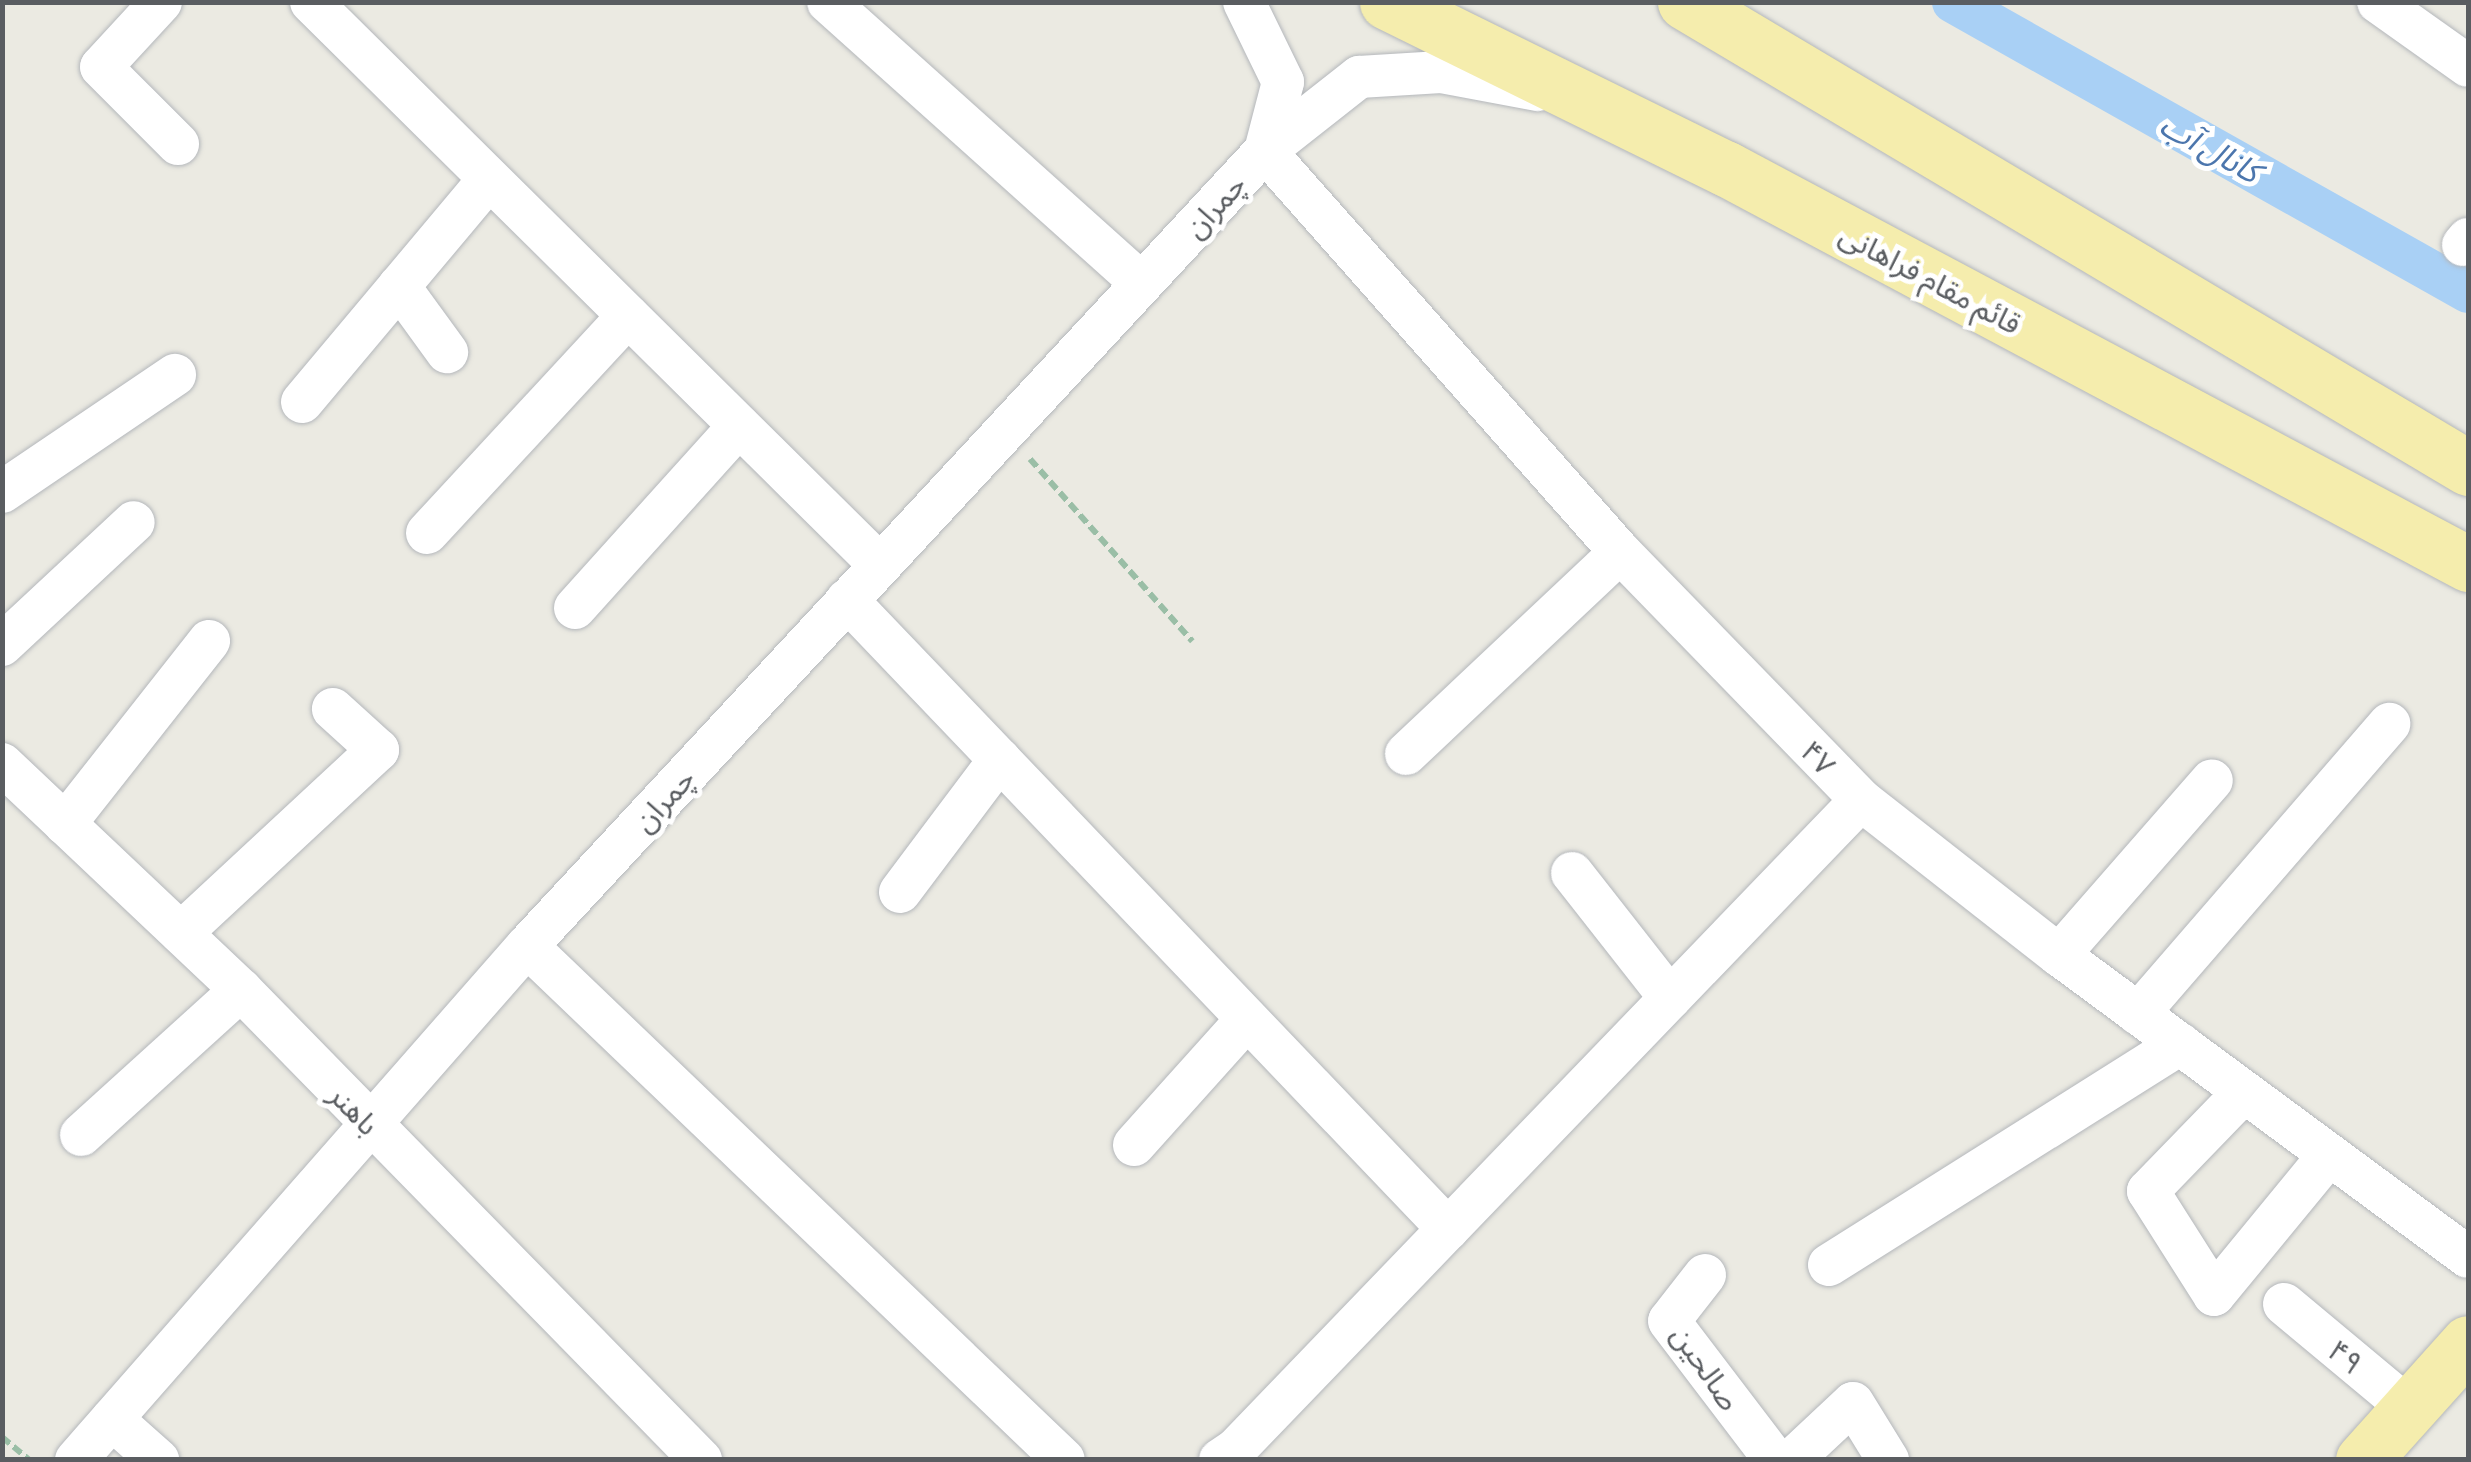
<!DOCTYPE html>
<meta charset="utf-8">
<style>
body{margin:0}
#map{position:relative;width:2471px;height:1462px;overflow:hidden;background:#ebeae2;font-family:Commissioner,"Noto Sans Arabic",sans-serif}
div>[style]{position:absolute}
.canal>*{height:42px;margin:-21px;padding:0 21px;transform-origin:21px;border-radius:21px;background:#a9d0f5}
.path>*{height:6px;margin-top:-3px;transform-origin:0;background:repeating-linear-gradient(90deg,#9abea6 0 10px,transparent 0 15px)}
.roads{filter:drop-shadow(0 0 2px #b4b7bb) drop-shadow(0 0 2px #b4b7bb)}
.minor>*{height:42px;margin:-21px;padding:0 21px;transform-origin:21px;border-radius:21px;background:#fff}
.major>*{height:55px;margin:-27.5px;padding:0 27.5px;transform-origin:27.5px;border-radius:27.5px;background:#f5edad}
span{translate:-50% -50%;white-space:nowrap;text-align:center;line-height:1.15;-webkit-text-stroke:10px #fff;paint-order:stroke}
.street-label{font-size:30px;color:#5a5d61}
.water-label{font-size:32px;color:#4c76ad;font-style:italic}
.frame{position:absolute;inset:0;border:5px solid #5a5d61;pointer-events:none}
</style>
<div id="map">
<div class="canal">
<i style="left:1953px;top:2px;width:591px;rotate:29.38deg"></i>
</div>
<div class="path">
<i style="left:1030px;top:459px;width:244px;rotate:48.3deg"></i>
<i style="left:2px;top:1437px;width:35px;rotate:40deg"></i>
</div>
<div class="roads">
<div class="minor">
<i style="left:161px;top:2px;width:88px;rotate:132.7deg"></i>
<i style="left:101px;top:67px;width:109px;rotate:45deg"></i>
<i style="left:311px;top:2px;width:800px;rotate:44.7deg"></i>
<i style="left:828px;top:2px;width:421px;rotate:41.9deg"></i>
<i style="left:1244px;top:2px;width:89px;rotate:64deg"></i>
<i style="left:1283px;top:82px;width:71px;rotate:104.6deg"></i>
<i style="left:1265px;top:151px;width:120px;rotate:-38.2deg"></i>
<i style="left:1359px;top:77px;width:82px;rotate:-3.5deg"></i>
<i style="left:1441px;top:72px;width:98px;rotate:10.6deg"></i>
<i style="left:2378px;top:2px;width:110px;rotate:35.4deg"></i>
<i style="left:2463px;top:245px;width:8px;rotate:-50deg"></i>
<i style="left:399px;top:286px;width:82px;rotate:54deg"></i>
<i style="left:302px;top:402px;width:291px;rotate:-50deg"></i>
<i style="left:2px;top:492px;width:209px;rotate:-34.1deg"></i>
<i style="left:427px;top:533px;width:296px;rotate:-47.2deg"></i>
<i style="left:847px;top:600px;width:870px;rotate:46.3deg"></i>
<i style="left:575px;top:608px;width:245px;rotate:-48deg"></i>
<i style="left:2px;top:645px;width:180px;rotate:-43deg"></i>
<i style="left:1406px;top:754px;width:294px;rotate:-43.3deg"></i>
<i style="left:2px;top:764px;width:329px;rotate:43.4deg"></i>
<i style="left:241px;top:990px;width:658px;rotate:45.62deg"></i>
<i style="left:65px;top:824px;width:233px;rotate:-51.8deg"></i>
<i style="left:1572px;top:873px;width:159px;rotate:51.9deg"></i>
<i style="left:900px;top:892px;width:166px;rotate:-53.1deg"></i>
<i style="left:181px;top:933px;width:269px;rotate:-42.9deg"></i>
<i style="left:378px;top:750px;width:61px;rotate:-137.7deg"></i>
<i style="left:527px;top:946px;width:743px;rotate:43.75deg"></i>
<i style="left:2059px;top:955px;width:232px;rotate:-48.8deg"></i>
<i style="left:2138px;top:1014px;width:384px;rotate:-49.1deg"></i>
<i style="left:2244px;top:1092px;width:138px;rotate:134.1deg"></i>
<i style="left:2148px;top:1191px;width:123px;rotate:57.6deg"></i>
<i style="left:2214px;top:1295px;width:181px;rotate:-50.6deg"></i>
<i style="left:81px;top:1135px;width:216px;rotate:-42.2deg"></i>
<i style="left:1134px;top:1145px;width:169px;rotate:-48.1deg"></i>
<i style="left:1829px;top:1265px;width:415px;rotate:-32.2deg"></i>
<i style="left:1705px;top:1275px;width:58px;rotate:128deg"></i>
<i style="left:1669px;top:1321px;width:175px;rotate:52.7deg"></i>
<i style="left:2284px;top:1304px;width:163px;rotate:39.8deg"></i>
<i style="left:112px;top:1419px;width:62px;rotate:41.7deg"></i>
<i style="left:76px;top:1460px;width:684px;rotate:-48.74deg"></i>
<i style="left:527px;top:946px;width:1085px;rotate:-47.13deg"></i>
<i style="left:1265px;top:151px;width:536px;rotate:48.48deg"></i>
<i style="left:1620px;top:552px;width:346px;rotate:45.8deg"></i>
<i style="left:1861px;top:800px;width:251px;rotate:38.1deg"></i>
<i style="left:2059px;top:955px;width:508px;rotate:36.44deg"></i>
<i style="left:1220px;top:1460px;width:18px;rotate:-34deg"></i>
<i style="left:1235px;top:1450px;width:902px;rotate:-46.08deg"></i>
<i style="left:1792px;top:1460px;width:83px;rotate:-43.1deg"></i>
<i style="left:1853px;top:1403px;width:67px;rotate:58.4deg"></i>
</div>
<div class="major">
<i style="left:1387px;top:2px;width:377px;rotate:26.2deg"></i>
<i style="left:1725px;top:168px;width:842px;rotate:28.06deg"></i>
<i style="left:1685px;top:2px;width:911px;rotate:30.76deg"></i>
<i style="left:2363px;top:1460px;width:157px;rotate:-48.1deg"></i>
</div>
</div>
<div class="street-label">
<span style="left:1214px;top:205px;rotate:-47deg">چمران</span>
<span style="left:1931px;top:278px;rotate:28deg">قائم مقام فراهانی</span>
<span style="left:1819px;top:757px;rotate:46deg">۴۷</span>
<span style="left:663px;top:799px;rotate:-47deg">چمران</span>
<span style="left:355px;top:1109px;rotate:46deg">باهنر</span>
<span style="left:2346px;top:1356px;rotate:40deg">۴۹</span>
<span style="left:1707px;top:1367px;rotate:55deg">صالحین</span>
</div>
<div class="water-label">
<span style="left:2211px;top:147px;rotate:29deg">کانال آب</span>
</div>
<div class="frame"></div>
</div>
